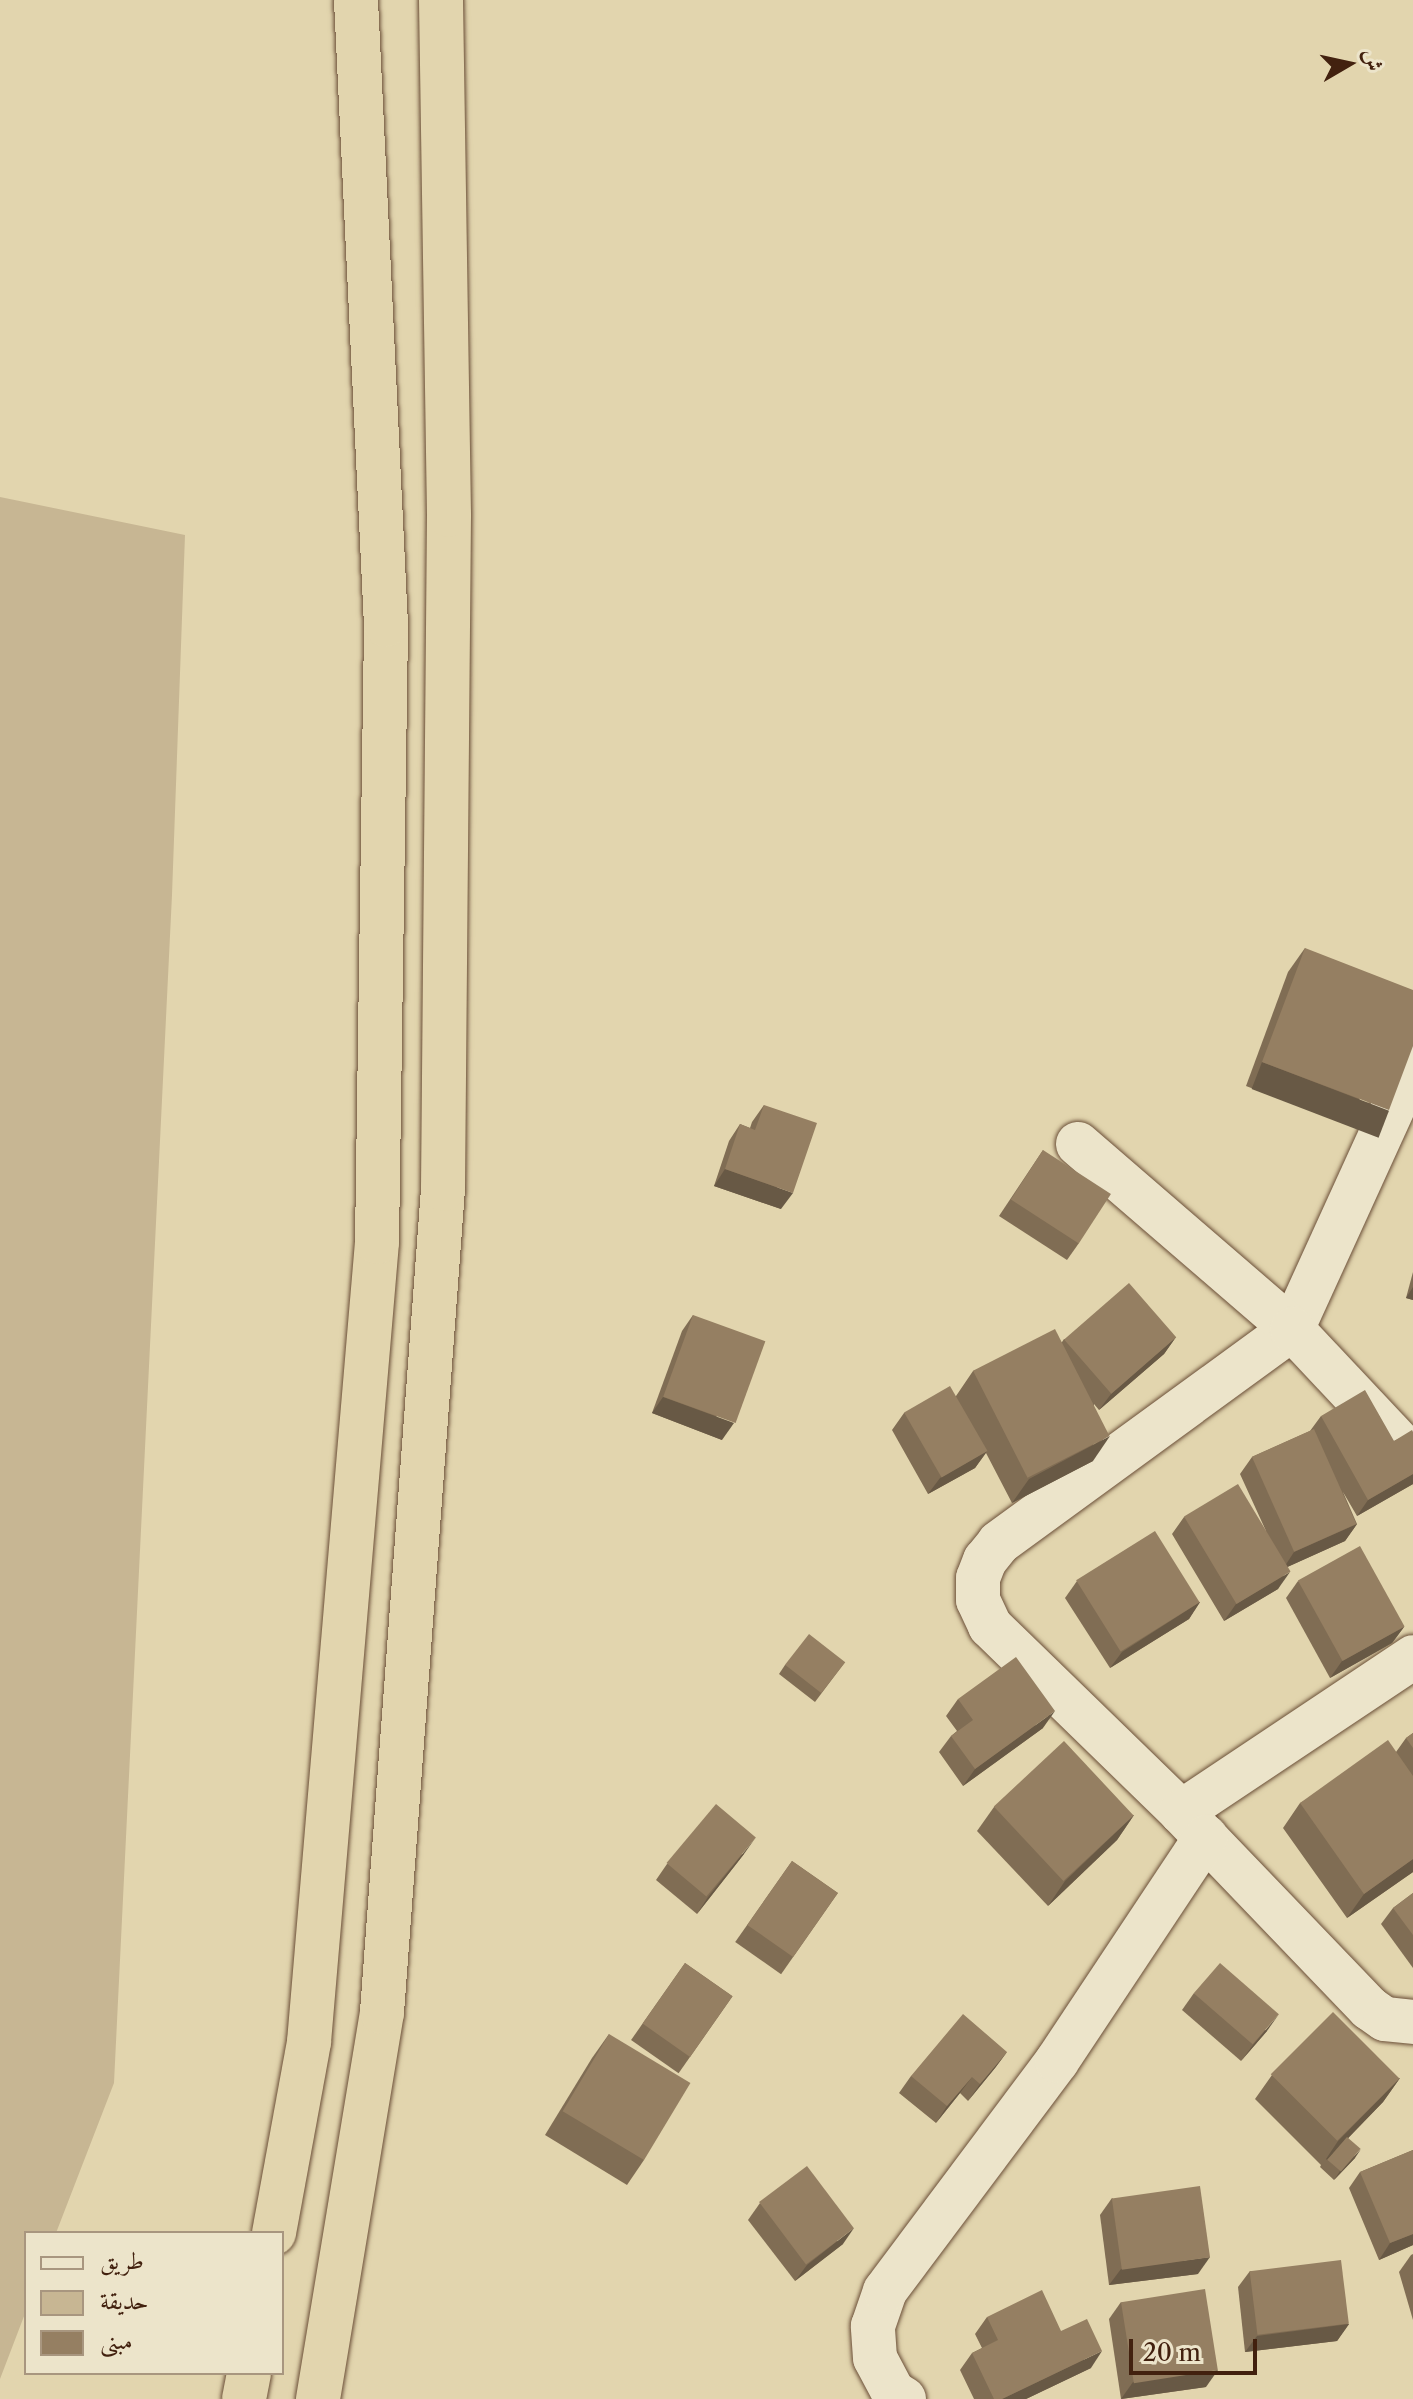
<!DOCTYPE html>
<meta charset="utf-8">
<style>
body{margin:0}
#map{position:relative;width:1413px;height:2399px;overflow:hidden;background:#e2d5ae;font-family:"Libre Caslon Text",Amiri,serif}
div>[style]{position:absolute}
.green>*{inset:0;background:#c7b693}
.roads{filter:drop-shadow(0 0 2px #6a4e37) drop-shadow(0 0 2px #6a4e37)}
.minor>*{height:44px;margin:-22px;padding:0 22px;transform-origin:22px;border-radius:22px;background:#ece4ca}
.highway>*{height:44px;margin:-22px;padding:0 22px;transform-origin:22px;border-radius:22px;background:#e2d5ae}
.wall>*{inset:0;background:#806d54;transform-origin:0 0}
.shaded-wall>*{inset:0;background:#685945;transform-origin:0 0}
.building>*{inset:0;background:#957f62;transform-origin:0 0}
span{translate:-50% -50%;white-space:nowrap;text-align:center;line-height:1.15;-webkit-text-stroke:6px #ece4ca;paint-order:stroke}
.legend{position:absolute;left:24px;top:2231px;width:260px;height:144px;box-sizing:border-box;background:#ece4ca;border:2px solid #a8967f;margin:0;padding:10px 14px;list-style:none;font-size:24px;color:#42210f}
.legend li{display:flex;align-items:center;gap:16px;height:40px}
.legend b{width:40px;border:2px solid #a8967f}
.north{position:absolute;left:1309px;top:24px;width:80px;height:80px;-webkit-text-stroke:6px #ece4ca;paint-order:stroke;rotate:81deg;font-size:22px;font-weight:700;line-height:32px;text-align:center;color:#42210f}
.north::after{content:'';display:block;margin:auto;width:28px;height:36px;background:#42210f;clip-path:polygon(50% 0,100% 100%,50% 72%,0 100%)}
.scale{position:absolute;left:1129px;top:2339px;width:128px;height:36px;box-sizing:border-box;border:4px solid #42210f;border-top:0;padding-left:10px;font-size:24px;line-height:28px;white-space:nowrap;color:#42210f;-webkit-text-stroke:6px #ece4ca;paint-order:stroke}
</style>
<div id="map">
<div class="green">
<i style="clip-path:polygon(0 497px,185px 535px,172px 895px,114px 2083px,56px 2233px,26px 2233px,26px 2311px,0 2379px)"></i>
</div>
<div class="roads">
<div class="minor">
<i style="left:1413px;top:1064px;width:291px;rotate:114.5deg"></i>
<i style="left:1292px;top:1329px;width:363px;rotate:143.9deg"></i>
<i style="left:999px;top:1543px;width:22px;rotate:129deg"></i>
<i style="left:985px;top:1560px;width:19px;rotate:111deg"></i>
<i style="left:978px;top:1578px;width:22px;rotate:90deg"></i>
<i style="left:978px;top:1600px;width:29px;rotate:65deg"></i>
<i style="left:990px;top:1626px;width:267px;rotate:44.2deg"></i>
<i style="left:1181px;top:1812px;width:272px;rotate:46.2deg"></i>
<i style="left:1369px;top:2008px;width:19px;rotate:35deg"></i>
<i style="left:1385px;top:2019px;width:28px;rotate:6deg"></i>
<i style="left:1078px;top:1144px;width:283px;rotate:40.8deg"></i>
<i style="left:1292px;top:1329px;width:177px;rotate:46.8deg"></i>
<i style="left:1181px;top:1812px;width:279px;rotate:-33.7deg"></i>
<i style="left:904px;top:2399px;width:13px;rotate:-148deg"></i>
<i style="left:893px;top:2392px;width:38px;rotate:-118deg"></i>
<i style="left:875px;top:2358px;width:32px;rotate:-94deg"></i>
<i style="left:873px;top:2326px;width:37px;rotate:-71deg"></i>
<i style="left:885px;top:2291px;width:287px;rotate:-53.2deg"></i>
<i style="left:1057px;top:2061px;width:269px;rotate:-56.4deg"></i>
</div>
<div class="highway">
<i style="left:274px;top:2233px;width:194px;rotate:-79.6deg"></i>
<i style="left:309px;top:2042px;width:803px;rotate:-85.14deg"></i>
<i style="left:377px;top:1242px;width:617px;rotate:-89.16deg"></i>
<i style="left:386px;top:625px;width:626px;rotate:-92.75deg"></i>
<i style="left:244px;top:2399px;width:26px;rotate:-79deg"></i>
<i style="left:318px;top:2399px;width:392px;rotate:-80.6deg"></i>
<i style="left:382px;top:2012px;width:825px;rotate:-85.76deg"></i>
<i style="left:443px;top:1189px;width:674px;rotate:-89.49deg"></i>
<i style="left:449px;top:515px;width:515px;rotate:-90.89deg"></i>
</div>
</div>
<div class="wall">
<i style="clip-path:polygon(1305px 948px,1372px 1134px,1246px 1086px,1288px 972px)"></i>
<i style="clip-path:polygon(764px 1105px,781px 1209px,714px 1186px,729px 1141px,740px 1124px,750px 1128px,752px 1122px)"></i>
<i style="clip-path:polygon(1043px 1150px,1079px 1243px,1067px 1260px,999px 1216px)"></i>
<i style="clip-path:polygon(1413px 1272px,1413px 1300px,1406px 1298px)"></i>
<i style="clip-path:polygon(693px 1315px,722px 1440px,652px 1413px,682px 1331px)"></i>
<i style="clip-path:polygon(1176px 1337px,1164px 1354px,1099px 1410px,1094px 1404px,1093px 1461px,1012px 1503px,986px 1453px,975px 1468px,928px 1494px,892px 1430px,904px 1413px,956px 1396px,973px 1371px,1062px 1342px,1064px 1339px)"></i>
<i style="clip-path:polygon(1321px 1416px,1394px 1441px,1413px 1432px,1413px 1484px,1357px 1516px,1343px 1492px,1357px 1524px,1345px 1541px,1287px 1567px,1278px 1589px,1224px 1621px,1172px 1534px,1184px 1517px,1266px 1531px,1240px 1474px,1252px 1457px,1310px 1431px)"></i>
<i style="clip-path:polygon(1077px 1581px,1200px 1602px,1189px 1619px,1110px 1668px,1065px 1598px)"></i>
<i style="clip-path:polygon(1298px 1581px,1404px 1627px,1392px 1643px,1330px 1678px,1286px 1598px)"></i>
<i style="clip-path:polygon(845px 1662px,815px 1702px,779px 1674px,785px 1665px)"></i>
<i style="clip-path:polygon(958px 1699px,1043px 1728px,963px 1786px,939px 1752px,951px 1736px,957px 1731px,946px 1716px)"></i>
<i style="clip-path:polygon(1413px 1733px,1413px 1872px,1347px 1918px,1283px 1828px,1300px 1803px,1396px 1752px,1406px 1738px)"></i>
<i style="clip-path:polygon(994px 1807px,1134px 1815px,1117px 1840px,1048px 1906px,977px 1831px)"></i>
<i style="clip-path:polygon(744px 1854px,697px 1914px,656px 1880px,667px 1864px)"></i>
<i style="left:792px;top:1861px;width:56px;height:99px;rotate:35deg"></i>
<i style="clip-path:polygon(1413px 1893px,1413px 1968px,1381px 1924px,1393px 1908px)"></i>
<i style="left:685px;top:1963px;width:58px;height:94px;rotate:35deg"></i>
<i style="clip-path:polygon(1194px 1993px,1267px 2031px,1241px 2061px,1182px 2010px)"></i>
<i style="clip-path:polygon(609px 2034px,644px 2160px,627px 2185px,545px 2135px,592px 2058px)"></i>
<i style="clip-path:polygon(1007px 2052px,995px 2068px,968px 2101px,960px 2093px,936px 2123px,899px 2093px,911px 2076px)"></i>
<i style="clip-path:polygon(1272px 2075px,1400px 2078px,1383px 2102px,1348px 2138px,1355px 2158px,1334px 2180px,1320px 2167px,1321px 2165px,1255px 2099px)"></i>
<i style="clip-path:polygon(1413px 2150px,1413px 2245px,1379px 2260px,1349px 2188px,1360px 2172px)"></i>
<i style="clip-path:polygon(1112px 2198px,1198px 2274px,1109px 2285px,1100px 2215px)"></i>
<i style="clip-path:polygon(760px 2203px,843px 2244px,795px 2281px,748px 2220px)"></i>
<i style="clip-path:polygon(1413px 2254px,1413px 2320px,1399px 2272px,1411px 2255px)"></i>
<i style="clip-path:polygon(1250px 2271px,1349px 2324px,1337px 2341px,1245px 2352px,1238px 2287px)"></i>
<i style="clip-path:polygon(1121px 2302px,1206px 2387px,1121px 2399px,1109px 2319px)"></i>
<i style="clip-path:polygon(987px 2317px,1061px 2331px,1091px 2368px,1026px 2399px,974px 2399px,960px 2370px,972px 2353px,982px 2348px,975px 2334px)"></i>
</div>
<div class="shaded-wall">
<i style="left:1262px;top:1062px;width:136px;height:29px;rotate:21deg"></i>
<i style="clip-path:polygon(725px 1169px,793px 1193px,781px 1209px,714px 1186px)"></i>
<i style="clip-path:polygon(1413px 1287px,1413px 1300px,1406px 1298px)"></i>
<i style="clip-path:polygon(1176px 1337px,1164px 1354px,1099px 1410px,1111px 1394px)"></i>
<i style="clip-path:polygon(663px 1397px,734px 1423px,722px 1440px,652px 1413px)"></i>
<i style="clip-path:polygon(1110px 1436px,1093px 1461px,1012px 1503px,1029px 1479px)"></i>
<i style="clip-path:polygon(987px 1451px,975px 1468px,928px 1494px,940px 1478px)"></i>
<i style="clip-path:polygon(1413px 1474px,1413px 1484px,1357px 1516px,1368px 1500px)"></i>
<i style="clip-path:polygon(1357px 1524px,1345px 1541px,1283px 1569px,1294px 1552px)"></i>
<i style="clip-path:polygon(1290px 1572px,1278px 1589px,1224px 1621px,1236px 1604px)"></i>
<i style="clip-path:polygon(1200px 1602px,1189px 1619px,1110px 1668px,1122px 1652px)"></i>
<i style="clip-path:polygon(1404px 1627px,1392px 1643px,1330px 1678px,1342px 1661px)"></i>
<i style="clip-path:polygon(1055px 1711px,1043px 1728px,963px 1786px,975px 1769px)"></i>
<i style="clip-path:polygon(1134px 1815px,1117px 1840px,1048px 1906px,1065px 1881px)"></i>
<i style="clip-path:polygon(756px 1837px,744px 1854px,697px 1914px,708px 1897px)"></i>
<i style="clip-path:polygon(1413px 1859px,1413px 1872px,1347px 1918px,1364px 1894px)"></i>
<i style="clip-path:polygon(1279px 2014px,1267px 2031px,1241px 2061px,1253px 2045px)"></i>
<i style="clip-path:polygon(1007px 2052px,995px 2068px,968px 2101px,980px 2084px)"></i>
<i style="clip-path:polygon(972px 2077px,960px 2093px,936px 2123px,947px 2106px)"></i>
<i style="clip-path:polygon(1400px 2078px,1383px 2102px,1327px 2160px,1326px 2159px,1338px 2141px)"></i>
<i style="clip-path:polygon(1361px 2149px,1355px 2158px,1334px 2180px,1340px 2171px)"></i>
<i style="clip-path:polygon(854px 2228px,843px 2244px,795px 2281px,807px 2265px)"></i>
<i style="clip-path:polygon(1413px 2234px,1413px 2245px,1379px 2260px,1390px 2243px)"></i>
<i style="clip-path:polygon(1210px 2257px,1198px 2274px,1109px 2285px,1121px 2269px)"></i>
<i style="clip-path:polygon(1349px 2324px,1337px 2341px,1245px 2352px,1257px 2336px)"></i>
<i style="clip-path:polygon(1102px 2351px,1091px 2368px,1026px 2399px,1002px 2399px)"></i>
<i style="clip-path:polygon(1218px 2370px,1206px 2387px,1121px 2399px,1133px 2382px)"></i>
</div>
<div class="building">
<i style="clip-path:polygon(1305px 948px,1413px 990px,1413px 1046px,1389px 1110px,1262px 1062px)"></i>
<i style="clip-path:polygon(764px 1105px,817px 1123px,793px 1193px,725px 1169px,740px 1124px,755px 1130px)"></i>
<i style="left:1043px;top:1150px;width:81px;height:59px;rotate:33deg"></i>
<i style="left:1129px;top:1283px;width:72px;height:86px;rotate:49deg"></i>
<i style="left:693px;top:1315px;width:77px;height:87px;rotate:20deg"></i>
<i style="left:1055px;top:1329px;width:120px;height:92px;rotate:63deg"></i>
<i style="left:950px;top:1386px;width:75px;height:53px;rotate:60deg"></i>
<i style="clip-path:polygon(1365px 1390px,1394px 1441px,1412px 1430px,1413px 1432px,1413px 1474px,1368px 1500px,1321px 1416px)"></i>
<i style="left:1314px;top:1429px;width:104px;height:68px;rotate:66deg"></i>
<i style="left:1238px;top:1484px;width:102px;height:63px;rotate:59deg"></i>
<i style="left:1155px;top:1531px;width:84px;height:93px;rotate:58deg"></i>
<i style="left:1360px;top:1546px;width:92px;height:71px;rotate:61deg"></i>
<i style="left:809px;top:1634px;width:46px;height:39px;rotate:38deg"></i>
<i style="clip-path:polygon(1016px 1657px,1055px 1711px,975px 1769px,951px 1736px,973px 1720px,958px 1699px)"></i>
<i style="clip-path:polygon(1413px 1733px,1413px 1748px,1406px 1738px)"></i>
<i style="clip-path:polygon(1388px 1740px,1413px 1776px,1413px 1859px,1364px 1894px,1300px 1803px)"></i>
<i style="left:1064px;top:1741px;width:102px;height:96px;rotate:47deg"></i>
<i style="left:716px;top:1804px;width:52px;height:77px;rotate:40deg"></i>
<i style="left:792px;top:1861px;width:56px;height:78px;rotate:35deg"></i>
<i style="clip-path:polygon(1413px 1893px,1413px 1935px,1393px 1908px)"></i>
<i style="left:685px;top:1963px;width:58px;height:74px;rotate:35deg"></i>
<i style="left:1220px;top:1963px;width:78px;height:40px;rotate:41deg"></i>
<i style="left:1333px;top:2012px;width:94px;height:88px;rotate:45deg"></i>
<i style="clip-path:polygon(963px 2014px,1007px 2052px,980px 2084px,972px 2077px,947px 2106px,911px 2076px)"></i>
<i style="left:609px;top:2034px;width:95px;height:90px;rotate:31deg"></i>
<i style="left:1347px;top:2137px;width:18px;height:30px;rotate:41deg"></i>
<i style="clip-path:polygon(1413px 2150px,1413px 2234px,1390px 2243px,1360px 2172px)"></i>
<i style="left:807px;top:2166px;width:78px;height:60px;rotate:53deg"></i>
<i style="left:1200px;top:2186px;width:72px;height:89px;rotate:82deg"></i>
<i style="left:1341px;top:2260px;width:64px;height:92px;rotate:83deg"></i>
<i style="left:1205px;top:2289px;width:82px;height:85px;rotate:81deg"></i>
<i style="clip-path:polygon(1042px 2290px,1061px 2331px,1087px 2319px,1102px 2351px,1002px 2399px,994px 2399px,972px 2353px,998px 2340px,987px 2317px)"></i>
</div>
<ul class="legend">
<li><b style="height:10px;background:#ece4ca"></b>طريق</li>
<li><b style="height:22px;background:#c7b693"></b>حديقة</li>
<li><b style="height:22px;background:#957f62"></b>مبنى</li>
</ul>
<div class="north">ش</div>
<div class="scale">20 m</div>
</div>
